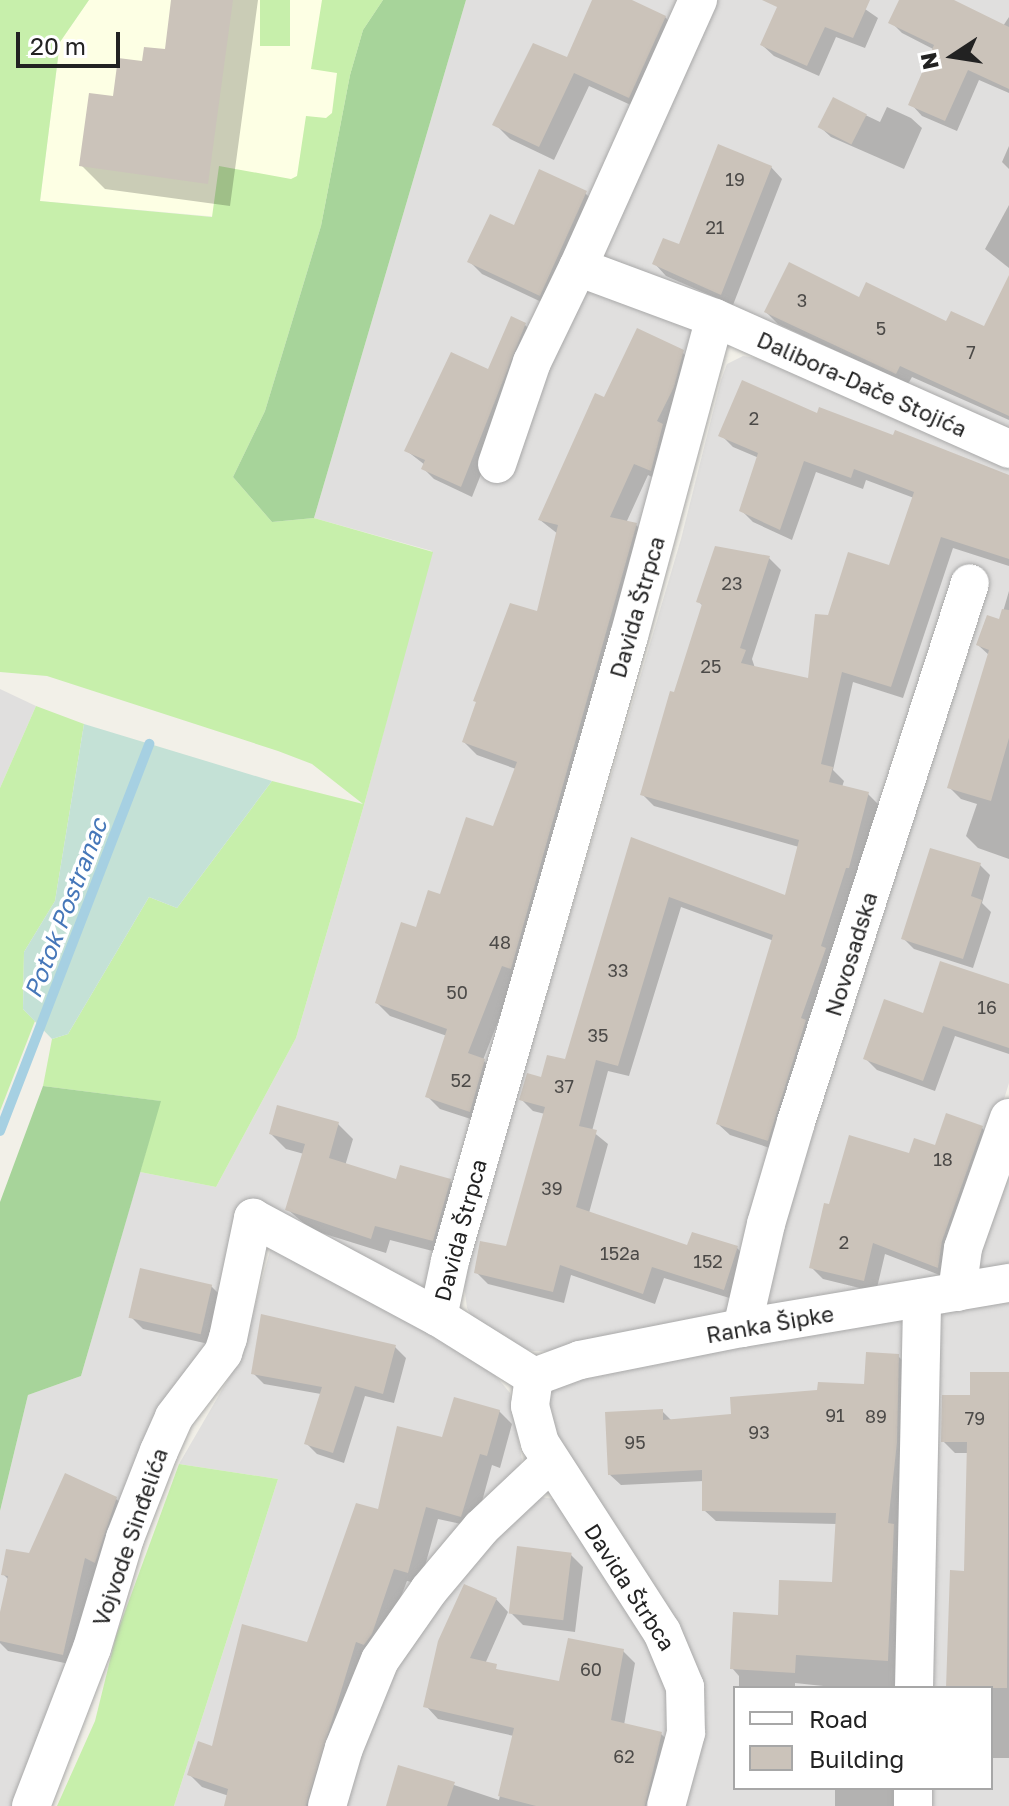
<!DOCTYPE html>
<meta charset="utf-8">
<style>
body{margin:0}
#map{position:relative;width:1009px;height:1806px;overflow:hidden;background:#f2f0e8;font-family:"Golos Text",sans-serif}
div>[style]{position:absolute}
.residential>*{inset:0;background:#e0dfde}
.education>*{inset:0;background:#fdffe4}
.grass>*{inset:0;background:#c7efab;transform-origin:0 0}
.forest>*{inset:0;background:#a7d49a}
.wetland>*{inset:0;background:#c4e1d6}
.shadow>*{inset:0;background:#0003;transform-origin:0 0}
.stream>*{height:10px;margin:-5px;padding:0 5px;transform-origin:5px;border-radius:5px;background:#a6d0e2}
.building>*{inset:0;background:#cbc3ba;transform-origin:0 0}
.roads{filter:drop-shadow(0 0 2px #a9a9a9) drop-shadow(0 0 2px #a9a9a9)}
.minor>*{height:38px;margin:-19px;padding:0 19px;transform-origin:19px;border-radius:19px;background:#fff}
span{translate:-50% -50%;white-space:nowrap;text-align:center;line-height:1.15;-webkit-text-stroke:7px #fff;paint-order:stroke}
.number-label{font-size:18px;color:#4c4a48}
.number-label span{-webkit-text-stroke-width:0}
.street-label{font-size:22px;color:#222}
.water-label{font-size:24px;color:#4677b9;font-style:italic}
.legend{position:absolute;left:733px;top:1686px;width:260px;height:104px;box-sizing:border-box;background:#fff;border:2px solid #a7a7a7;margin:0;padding:10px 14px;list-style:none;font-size:24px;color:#222}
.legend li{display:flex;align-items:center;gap:16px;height:40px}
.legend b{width:40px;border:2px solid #a7a7a7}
.north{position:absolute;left:913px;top:16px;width:80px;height:80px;-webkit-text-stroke:6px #fff;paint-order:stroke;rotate:258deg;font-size:22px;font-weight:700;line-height:32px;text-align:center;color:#222}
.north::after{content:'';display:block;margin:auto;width:28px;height:36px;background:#222;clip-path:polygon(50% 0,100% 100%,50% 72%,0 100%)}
.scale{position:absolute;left:16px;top:32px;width:104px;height:36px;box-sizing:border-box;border:4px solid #222;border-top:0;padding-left:10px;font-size:24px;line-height:28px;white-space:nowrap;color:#222;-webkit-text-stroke:6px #fff;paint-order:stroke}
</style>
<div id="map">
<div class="residential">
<i style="clip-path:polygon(466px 0,683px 0,583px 277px,697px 328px,425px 1288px,416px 1289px,248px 1204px,231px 1288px,27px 1806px,0 1806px,0 1511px,28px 1395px,81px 1376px,140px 1172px,216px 1187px,296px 1038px,364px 805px,432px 551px,314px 518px)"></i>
<i style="clip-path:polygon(706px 0,1009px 0,1009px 439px,600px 256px)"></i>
<i style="clip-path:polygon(743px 356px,756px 358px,1009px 467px,1009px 1083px,949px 1277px,560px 1352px,533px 1351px,499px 1342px,478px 1327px,467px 1308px,463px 1277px,681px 539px,721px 380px,727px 364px)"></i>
<i style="clip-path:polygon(0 689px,36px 706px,0 788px)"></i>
<i style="clip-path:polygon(1009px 1133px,1009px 1268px,975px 1272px)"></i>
<i style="clip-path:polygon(271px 1247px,477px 1353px,510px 1393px,522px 1460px,512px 1484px,470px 1526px,318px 1806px,174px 1806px,278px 1479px,179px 1464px,241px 1357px)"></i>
<i style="clip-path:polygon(1009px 1298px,1009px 1806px,926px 1806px,926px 1788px,991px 1788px,991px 1688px,926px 1688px,932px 1319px,947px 1309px)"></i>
<i style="clip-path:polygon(895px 1318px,905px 1323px,902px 1688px,735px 1688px,735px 1788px,900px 1788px,900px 1806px,663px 1806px,692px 1732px,552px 1435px,546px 1399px,556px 1384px,570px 1375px)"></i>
<i style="clip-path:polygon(541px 1497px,554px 1499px,660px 1662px,669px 1708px,667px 1752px,648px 1806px,341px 1806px,376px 1698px,461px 1565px)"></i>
</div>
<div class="education">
<i style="clip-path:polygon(89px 0,383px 0,363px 30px,321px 226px,40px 201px,60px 42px)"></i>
</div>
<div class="grass">
<i style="clip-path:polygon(0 0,89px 0,60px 42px,40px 201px,212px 217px,219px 166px,291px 179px,297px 176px,306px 116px,326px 118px,332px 113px,337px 73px,311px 69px,322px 0,383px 0,363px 30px,350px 75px,321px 226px,265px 411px,233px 477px,272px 522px,314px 518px,433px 552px,364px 805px,296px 1038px,216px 1187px,140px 1172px,160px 1101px,43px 1086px,52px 1039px,68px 1034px,149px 897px,177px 908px,272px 781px,363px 804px,312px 764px,278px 751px,47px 676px,0 672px)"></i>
<i style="left:260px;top:0;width:30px;height:46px"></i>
<i style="clip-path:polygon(36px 706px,84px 724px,55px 901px,24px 952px,23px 1009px,35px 1021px,0 1111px,0 788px)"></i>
<i style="clip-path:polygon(179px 1464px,278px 1479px,174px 1806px,57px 1806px,95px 1721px,116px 1636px)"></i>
</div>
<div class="forest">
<i style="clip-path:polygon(383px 0,466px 0,314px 518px,272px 522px,233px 477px,265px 411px,321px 226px,350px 75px,363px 30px)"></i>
<i style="clip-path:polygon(43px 1086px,161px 1101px,81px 1376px,28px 1395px,0 1511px,0 1202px)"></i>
</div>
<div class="wetland">
<i style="clip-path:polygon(84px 724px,272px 781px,177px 908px,149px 897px,68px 1034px,52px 1039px,23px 1009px,24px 952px,55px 901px)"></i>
</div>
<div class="shadow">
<i style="clip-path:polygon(173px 0,258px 0,230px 206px,105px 189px,82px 166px,115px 98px,166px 52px)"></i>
<i style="clip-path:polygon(594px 0,627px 0,665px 17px,680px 32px,644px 111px,589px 86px,554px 160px,510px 139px,495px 124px,568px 60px)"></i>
<i style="clip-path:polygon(782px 0,852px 0,878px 18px,865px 48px,836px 37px,819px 76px,774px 56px,762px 45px)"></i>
<i style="clip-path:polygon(901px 0,950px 0,1003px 26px,1009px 17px,1009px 93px,979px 80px,957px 131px,922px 116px,911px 104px,935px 50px,902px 33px,891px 22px)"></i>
<i style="clip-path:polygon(834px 100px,880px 122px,887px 107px,911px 118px,922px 128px,904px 169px,831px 137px,820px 127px)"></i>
<i style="clip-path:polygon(1009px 146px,1009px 169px,1002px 162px)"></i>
<i style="clip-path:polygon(771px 167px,782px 179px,733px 305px,666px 276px,655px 264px,680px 247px)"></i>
<i style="clip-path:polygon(585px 193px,597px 205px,552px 307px,482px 274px,470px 262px,515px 227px)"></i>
<i style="clip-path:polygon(1009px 205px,1009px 268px,985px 249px)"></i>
<i style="clip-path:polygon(859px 299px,1009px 340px,1009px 420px,912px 377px,908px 384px,778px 324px,766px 312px)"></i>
<i style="clip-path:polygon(525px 325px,536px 336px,472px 497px,434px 479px,423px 468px,425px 465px,407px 451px,489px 372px)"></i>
<i style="clip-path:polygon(682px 352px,695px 365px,664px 483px,648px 475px,626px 523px,636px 525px,649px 538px,515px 978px,483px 1060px,497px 1074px,483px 1123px,440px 1109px,427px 1096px,447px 1036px,390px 1016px,377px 1003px,417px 929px,494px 828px,516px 769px,477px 755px,464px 742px,539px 614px,558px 534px,540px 520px,605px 400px)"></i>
<i style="clip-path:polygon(818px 415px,1009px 478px,1009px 566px,953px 548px,903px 698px,853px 682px,833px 770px,844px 781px,842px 787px,868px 794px,880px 806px,779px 1151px,730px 1135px,718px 1124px,774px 941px,681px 907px,629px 1076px,608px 1071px,592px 1131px,608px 1144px,589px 1213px,689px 1247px,737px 1248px,749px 1260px,736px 1300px,664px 1278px,655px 1304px,571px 1275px,564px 1303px,488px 1284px,476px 1272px,508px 1249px,545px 1114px,533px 1111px,521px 1099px,566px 1062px,632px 840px,786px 897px,799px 847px,654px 806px,642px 794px,703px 606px,698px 601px,716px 548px,769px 558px,781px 570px,752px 659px,755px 668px,810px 680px,829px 617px,891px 568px,914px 498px,866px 480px,863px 489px,816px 472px,792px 540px,753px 522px,741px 510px,759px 458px,733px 447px,721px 435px)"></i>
<i style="clip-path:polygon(1009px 591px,1009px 859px,978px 848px,966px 836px,977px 804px,961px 799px,950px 788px,990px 656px,978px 645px,1000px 622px)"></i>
<i style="clip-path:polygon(980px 865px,990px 875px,982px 903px,991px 912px,973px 968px,914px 949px,904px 939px)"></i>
<i style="clip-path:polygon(1009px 986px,1009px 1054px,955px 1036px,935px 1091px,877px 1070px,866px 1059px,924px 1016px)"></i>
<i style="clip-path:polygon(338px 1124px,353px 1139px,345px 1166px,397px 1182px,450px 1181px,465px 1196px,448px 1255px,390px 1240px,386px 1253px,312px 1230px,287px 1209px,304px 1154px,286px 1149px,271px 1134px)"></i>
<i style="clip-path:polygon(982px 1128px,994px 1140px,950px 1279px,885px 1254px,876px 1292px,823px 1279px,811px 1267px,830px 1206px,910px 1155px)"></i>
<i style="clip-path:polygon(211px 1286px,223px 1298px,213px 1345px,143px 1329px,131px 1317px)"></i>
<i style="clip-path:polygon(395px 1347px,406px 1358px,394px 1403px,365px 1396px,344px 1463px,317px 1454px,306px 1443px,321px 1394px,264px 1384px,253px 1373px)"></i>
<i style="clip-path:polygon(898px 1356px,909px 1367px,897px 1688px,842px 1688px,795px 1683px,795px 1688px,739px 1688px,739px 1676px,732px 1668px,780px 1617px,834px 1584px,837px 1524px,716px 1521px,704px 1510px,704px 1481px,621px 1485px,609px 1474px,662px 1411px,672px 1421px,733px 1415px,865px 1386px)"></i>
<i style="clip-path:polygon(972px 1374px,1009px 1374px,1009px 1758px,991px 1758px,991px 1688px,949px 1688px,965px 1573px,969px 1453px,955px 1453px,943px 1441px,972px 1397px)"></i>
<i style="clip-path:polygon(499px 1411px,512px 1424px,500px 1468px,492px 1465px,475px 1527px,438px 1519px,420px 1584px,407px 1581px,320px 1806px,227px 1806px,229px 1796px,202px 1787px,189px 1774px,308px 1645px,380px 1512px,444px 1439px)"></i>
<i style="clip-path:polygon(116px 1499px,128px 1510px,106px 1573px,96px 1568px,74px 1665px,8px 1651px,0 1643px,0 1621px,9px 1580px,3px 1574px)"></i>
<i style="clip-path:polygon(571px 1555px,583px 1567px,575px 1632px,523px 1625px,511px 1613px)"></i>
<i style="clip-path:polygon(496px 1599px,508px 1612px,485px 1664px,502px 1672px,561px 1683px,623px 1651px,635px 1663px,624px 1725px,661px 1734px,674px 1746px,660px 1806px,388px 1806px,400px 1767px,499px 1800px,514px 1736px,438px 1719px,426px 1706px)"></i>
<i style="left:835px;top:1788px;width:67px;height:18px"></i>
</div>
<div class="stream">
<i style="left:0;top:1131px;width:415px;rotate:-68.9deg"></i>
</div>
<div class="building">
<i style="clip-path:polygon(171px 0,233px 0,208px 184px,79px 166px,89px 93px,113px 96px,118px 58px,142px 61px,144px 47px,165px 49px)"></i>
<i style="clip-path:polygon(592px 0,632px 0,666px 16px,629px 98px,574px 73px,539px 147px,492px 125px,533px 43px,567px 57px)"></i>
<i style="clip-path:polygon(762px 0,870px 0,853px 38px,825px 27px,807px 66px,760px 45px,777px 7px)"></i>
<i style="clip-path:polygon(899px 0,954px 0,1009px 27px,1009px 89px,968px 70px,945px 121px,908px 105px,934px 45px,888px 23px)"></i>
<i style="left:833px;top:97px;width:38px;height:34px;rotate:27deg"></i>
<i style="clip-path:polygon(718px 144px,772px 166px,721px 295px,652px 264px,663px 238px,679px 244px)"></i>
<i style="clip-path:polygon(539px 169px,587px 191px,540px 296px,467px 262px,490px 214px,514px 225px)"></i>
<i style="clip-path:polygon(789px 262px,859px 297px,866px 282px,946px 321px,951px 311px,984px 326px,1009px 275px,1009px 416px,900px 366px,896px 374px,764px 312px)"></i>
<i style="clip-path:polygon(511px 316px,526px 323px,461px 487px,421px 469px,425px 460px,404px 451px,451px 352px,488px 369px)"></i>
<i style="clip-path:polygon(637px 328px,684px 350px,674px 387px,657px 421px,663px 424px,651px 471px,634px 464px,610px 517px,637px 523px,511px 969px,502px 966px,468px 1053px,485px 1059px,470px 1112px,425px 1097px,447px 1029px,375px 1003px,401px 922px,416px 927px,428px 890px,440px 894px,466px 817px,493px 826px,517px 762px,462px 742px,476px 702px,473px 701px,510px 603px,537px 611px,558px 525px,538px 520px,595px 393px,604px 397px)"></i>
<i style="clip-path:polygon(742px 380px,817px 413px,819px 407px,893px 435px,895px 430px,1009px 475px,1009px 559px,941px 537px,891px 687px,842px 672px,821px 764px,833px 767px,829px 782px,869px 792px,849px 868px,846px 868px,821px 946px,826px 948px,801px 1018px,806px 1020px,768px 1141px,716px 1124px,773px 935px,669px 897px,618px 1066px,596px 1060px,579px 1126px,597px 1130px,576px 1207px,687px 1245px,692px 1232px,738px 1246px,724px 1290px,652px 1267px,643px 1294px,560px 1265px,553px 1292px,474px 1273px,480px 1241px,506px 1246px,545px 1107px,519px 1100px,527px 1073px,541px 1077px,547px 1055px,565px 1059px,631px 837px,785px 895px,799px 840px,640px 795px,670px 691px,674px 692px,702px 604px,696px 602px,715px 546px,770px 556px,740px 648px,746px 650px,741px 663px,808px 678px,815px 614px,828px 615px,848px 552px,889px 565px,914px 492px,854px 469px,851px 478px,804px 461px,780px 530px,739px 511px,758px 453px,718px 436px)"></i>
<i style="clip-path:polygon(1002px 609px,1009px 610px,1009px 738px,991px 801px,947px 788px,989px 650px,976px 645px,987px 615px,999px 619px)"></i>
<i style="clip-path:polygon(930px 848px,981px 863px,971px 896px,982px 900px,963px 959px,901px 939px)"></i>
<i style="clip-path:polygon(940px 961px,1009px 984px,1009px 1048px,943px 1026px,923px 1081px,863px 1059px,884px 999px,923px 1013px)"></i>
<i style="clip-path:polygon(277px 1105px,339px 1122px,329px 1158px,396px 1179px,400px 1165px,451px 1179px,433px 1241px,375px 1226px,371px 1239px,285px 1210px,305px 1144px,269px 1134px)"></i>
<i style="clip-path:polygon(946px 1113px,983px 1126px,942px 1241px,938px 1268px,873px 1243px,864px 1281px,809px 1268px,824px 1203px,829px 1204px,849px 1135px,909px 1153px,914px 1138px,935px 1145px)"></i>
<i style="left:140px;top:1268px;width:74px;height:51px;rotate:13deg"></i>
<i style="clip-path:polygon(261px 1314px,396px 1345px,383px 1394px,355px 1386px,333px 1453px,304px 1444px,322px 1387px,251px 1374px)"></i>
<i style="clip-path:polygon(866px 1352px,899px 1354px,897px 1443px,888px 1523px,894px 1524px,888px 1661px,796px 1655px,795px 1673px,730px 1669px,733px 1612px,778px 1615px,779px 1580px,832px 1582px,836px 1513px,702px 1511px,702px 1470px,608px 1475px,605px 1412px,663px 1409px,663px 1420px,731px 1414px,730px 1397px,817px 1390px,818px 1382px,864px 1384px)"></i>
<i style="clip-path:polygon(970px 1372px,1009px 1372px,1007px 1688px,946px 1688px,950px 1570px,964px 1571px,967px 1442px,941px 1442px,942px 1395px,970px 1395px)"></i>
<i style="clip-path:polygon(454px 1397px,500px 1410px,487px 1456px,480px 1454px,461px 1517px,426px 1507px,408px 1573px,394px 1569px,372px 1634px,364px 1645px,356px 1642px,306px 1806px,224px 1806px,228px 1789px,187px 1775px,198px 1741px,212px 1746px,242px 1624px,307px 1642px,356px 1503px,378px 1509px,397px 1426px,442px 1437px)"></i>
<i style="clip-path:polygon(65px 1473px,117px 1497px,95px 1563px,85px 1558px,63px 1655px,0 1641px,0 1612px,8px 1576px,1px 1575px,6px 1549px,29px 1553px)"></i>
<i style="left:517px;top:1546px;width:55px;height:68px;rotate:7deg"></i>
<i style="clip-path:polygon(464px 1584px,497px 1598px,470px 1658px,497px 1664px,496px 1669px,559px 1681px,568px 1638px,624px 1649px,611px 1720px,662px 1732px,645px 1806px,536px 1806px,498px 1796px,514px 1728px,423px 1707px,438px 1641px)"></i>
<i style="clip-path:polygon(398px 1765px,455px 1782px,447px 1806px,386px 1806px)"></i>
</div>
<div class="roads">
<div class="minor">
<i style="left:715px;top:318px;width:322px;rotate:24deg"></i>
<i style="left:497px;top:464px;width:108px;rotate:-71.1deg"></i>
<i style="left:532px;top:362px;width:106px;rotate:-64.2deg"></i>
<i style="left:957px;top:1292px;width:44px;rotate:-82.2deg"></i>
<i style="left:963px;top:1248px;width:138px;rotate:-70.5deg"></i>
<i style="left:438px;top:1317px;width:57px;rotate:-77.9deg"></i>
<i style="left:450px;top:1261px;width:650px;rotate:-74.02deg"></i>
<i style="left:629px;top:636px;width:329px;rotate:-74.9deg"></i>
<i style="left:715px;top:318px;width:146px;rotate:-159.6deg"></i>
<i style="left:578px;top:267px;width:293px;rotate:-65.8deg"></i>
<i style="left:742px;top:1328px;width:107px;rotate:-77deg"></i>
<i style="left:766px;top:1224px;width:106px;rotate:-73.6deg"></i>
<i style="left:796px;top:1122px;width:566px;rotate:-72.11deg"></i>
<i style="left:534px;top:1377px;width:49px;rotate:-20.3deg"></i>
<i style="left:580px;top:1360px;width:165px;rotate:-11.2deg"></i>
<i style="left:742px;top:1328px;width:271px;rotate:-9.6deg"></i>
<i style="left:534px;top:1377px;width:29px;rotate:98deg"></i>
<i style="left:530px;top:1406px;width:38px;rotate:75deg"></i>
<i style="left:540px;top:1443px;width:225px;rotate:57.2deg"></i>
<i style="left:662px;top:1632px;width:60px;rotate:67.3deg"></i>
<i style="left:685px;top:1687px;width:46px;rotate:88.8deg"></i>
<i style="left:686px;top:1733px;width:76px;rotate:105.3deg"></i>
<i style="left:914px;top:1688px;width:390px;rotate:-88.8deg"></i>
<i style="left:31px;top:1806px;width:169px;rotate:-68.9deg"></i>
<i style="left:92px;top:1648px;width:115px;rotate:-73.3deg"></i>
<i style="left:125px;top:1538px;width:93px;rotate:-68.7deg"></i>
<i style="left:159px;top:1451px;width:37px;rotate:-66deg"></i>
<i style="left:174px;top:1417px;width:81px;rotate:-52.6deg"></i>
<i style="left:223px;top:1353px;width:16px;rotate:-72deg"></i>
<i style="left:228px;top:1338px;width:123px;rotate:-78.2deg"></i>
<i style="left:253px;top:1218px;width:210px;rotate:28.2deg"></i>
<i style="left:438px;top:1317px;width:113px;rotate:32deg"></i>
<i style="left:327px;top:1806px;width:60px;rotate:-73.7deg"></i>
<i style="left:344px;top:1748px;width:95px;rotate:-67.8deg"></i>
<i style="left:380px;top:1660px;width:85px;rotate:-55deg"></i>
<i style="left:429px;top:1590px;width:81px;rotate:-50deg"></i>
<i style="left:481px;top:1528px;width:95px;rotate:-43.3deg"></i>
<i style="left:913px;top:1806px;width:18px;rotate:-90deg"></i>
</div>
</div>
<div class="number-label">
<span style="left:735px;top:179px">19</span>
<span style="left:715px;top:227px">21</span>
<span style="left:802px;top:300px">3</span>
<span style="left:881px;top:328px">5</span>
<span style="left:971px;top:352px">7</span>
<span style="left:754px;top:418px">2</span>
<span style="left:732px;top:583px">23</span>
<span style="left:711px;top:666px">25</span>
<span style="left:500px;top:942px">48</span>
<span style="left:618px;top:970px">33</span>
<span style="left:457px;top:992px">50</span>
<span style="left:987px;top:1007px">16</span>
<span style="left:598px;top:1035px">35</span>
<span style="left:461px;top:1080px">52</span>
<span style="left:564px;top:1086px">37</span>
<span style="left:943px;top:1159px">18</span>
<span style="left:552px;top:1188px">39</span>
<span style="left:844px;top:1242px">2</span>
<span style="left:620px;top:1253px">152a</span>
<span style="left:708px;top:1261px">152</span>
<span style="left:835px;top:1415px">91</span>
<span style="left:876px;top:1416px">89</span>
<span style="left:975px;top:1418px">79</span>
<span style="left:759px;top:1432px">93</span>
<span style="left:635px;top:1442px">95</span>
<span style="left:591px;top:1669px">60</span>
<span style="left:624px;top:1756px">62</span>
</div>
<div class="street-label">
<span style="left:862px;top:384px;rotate:24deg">Dalibora-Dače Stojića</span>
<span style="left:637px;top:607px;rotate:-74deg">Davida Štrpca</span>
<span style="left:851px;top:954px;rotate:-73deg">Novosadska</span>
<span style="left:460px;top:1230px;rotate:-75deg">Davida Štrpca</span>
<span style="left:770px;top:1324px;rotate:-10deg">Ranka Šipke</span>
<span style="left:130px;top:1537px;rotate:-71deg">Vojvode Sinđelića</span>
<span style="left:630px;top:1587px;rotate:57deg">Davida Štrbca</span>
</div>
<div class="water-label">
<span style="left:65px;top:908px;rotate:-69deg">Potok Postranac</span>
</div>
<ul class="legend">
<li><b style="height:10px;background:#fff"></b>Road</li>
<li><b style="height:22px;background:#cbc3ba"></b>Building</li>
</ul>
<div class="north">N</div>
<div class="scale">20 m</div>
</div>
